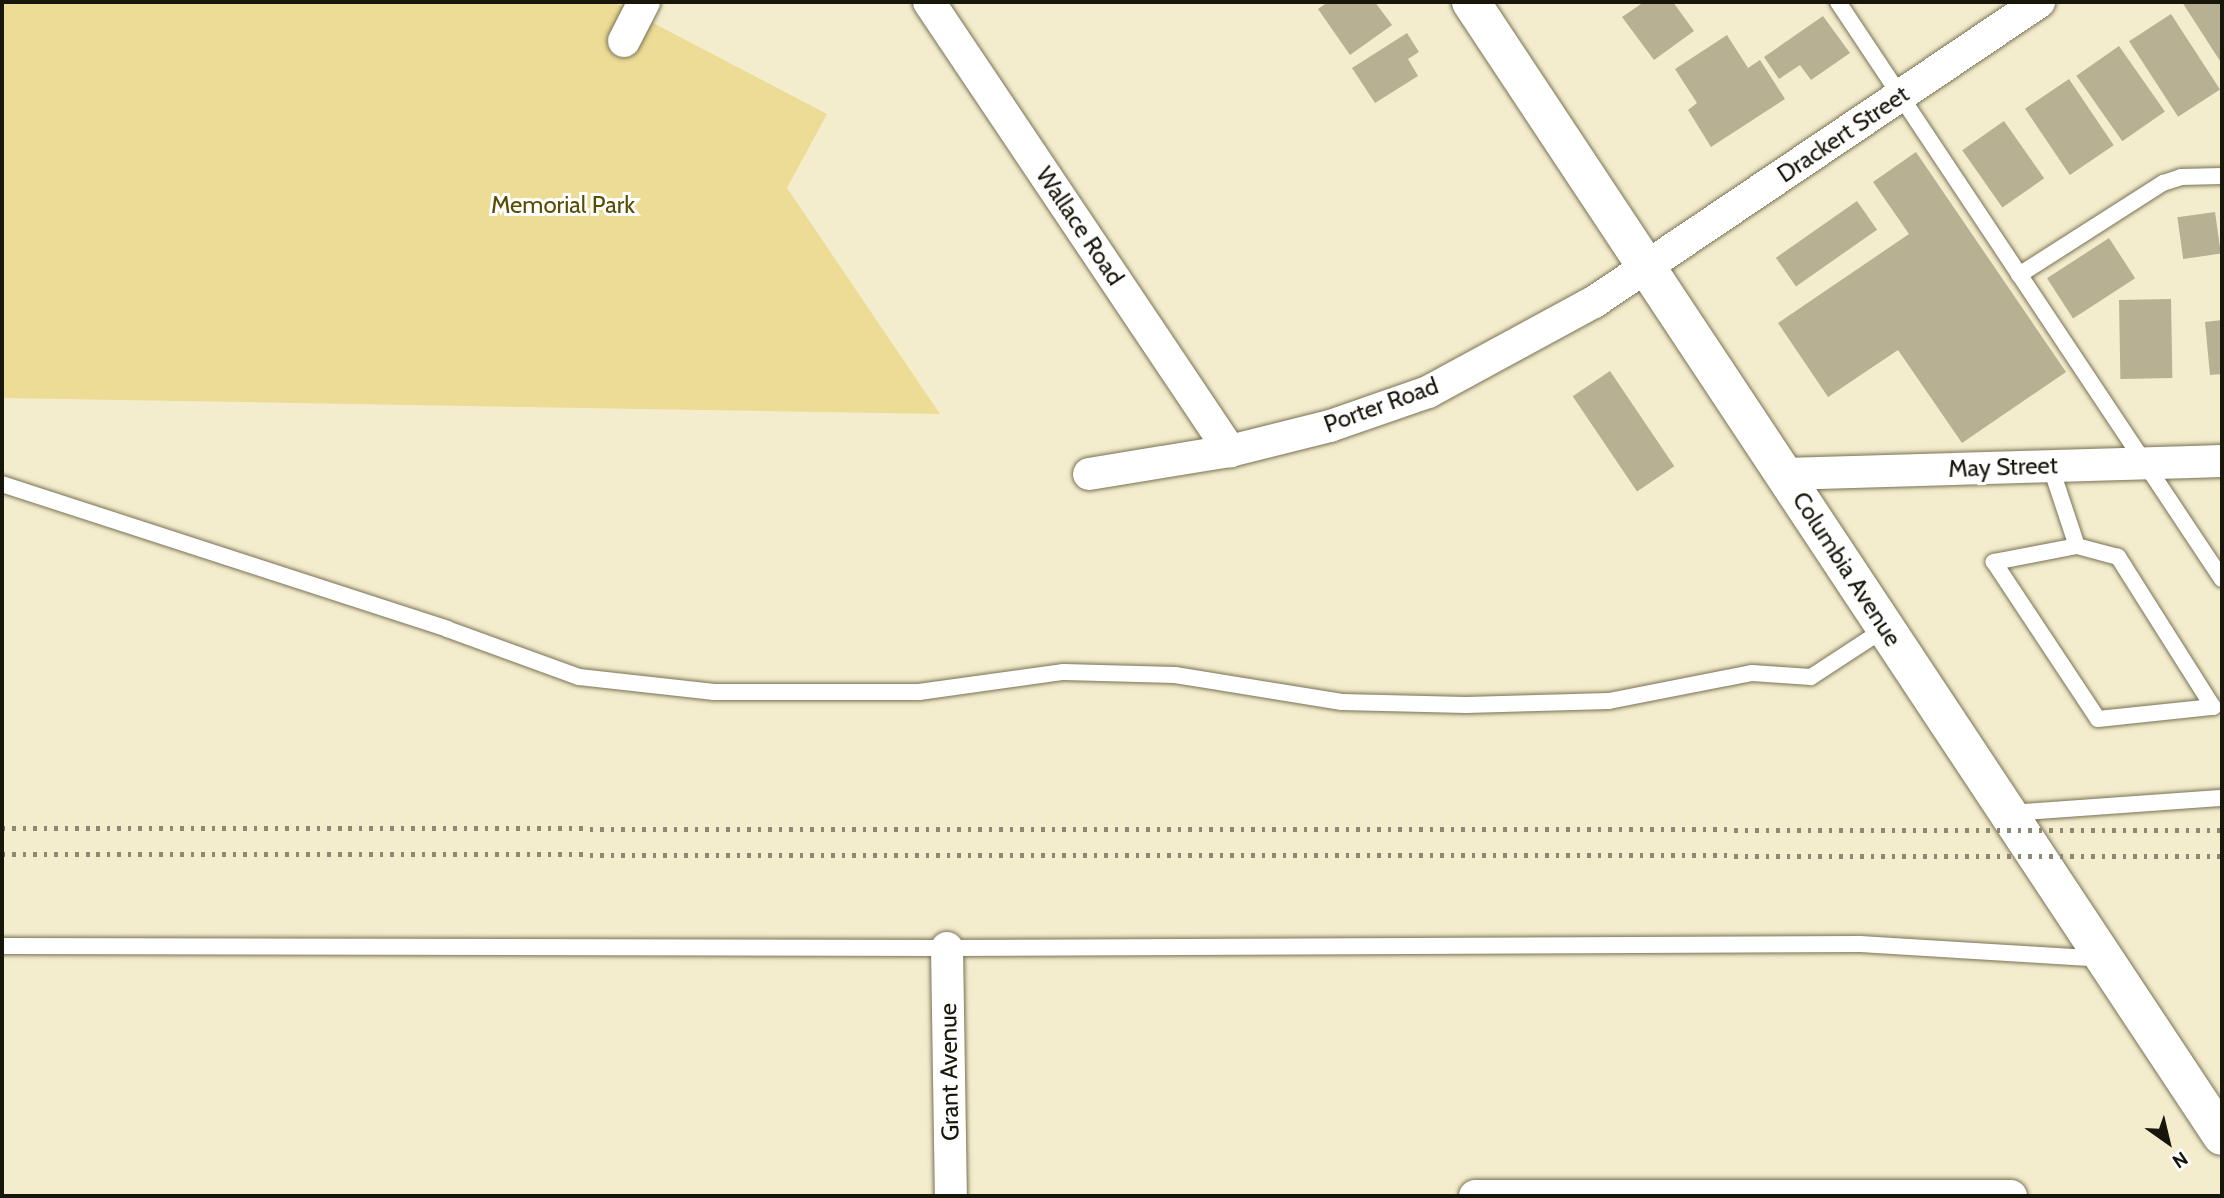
<!DOCTYPE html>
<style>
body{margin:0}
#map{position:relative;width:2224px;height:1198px;overflow:hidden;background:#f4edcd;font-family:Cabin,sans-serif}
div>[style]{position:absolute}
.green>*{inset:0;background:#ecdc95}
.building>*{inset:0;background:#b7b092;transform-origin:0 0}
.roads{filter:drop-shadow(0 0 2px #787255) drop-shadow(0 0 2px #787255)}
.lane>*{height:16px;margin:-8px;padding:0 8px;transform-origin:8px;border-radius:8px;background:#fff}
.street>*{height:32px;margin:-16px;padding:0 16px;transform-origin:16px;border-radius:16px;background:#fff}
.secondary>*{height:38px;margin:-19px;padding:0 19px;transform-origin:19px;border-radius:19px;background:#fff}
.rail>*{height:5px;margin-top:-2.5px;transform-origin:0;background:repeating-linear-gradient(90deg,#8d8871 0 3.5px,transparent 0 10.5px)}
span{translate:-50% -50%;white-space:nowrap;text-align:center;line-height:1.15;-webkit-text-stroke:6px #fff;paint-order:stroke}
.street-label{font-size:24px;color:#18150a}
.park-label{font-size:24px;color:#5a4c02}
.frame{position:absolute;inset:0;border:4px solid #18150a;pointer-events:none}
.north{position:absolute;left:2133px;top:1107px;width:70px;height:70px;-webkit-text-stroke:5px #fff;paint-order:stroke;rotate:146deg;font-size:19px;font-weight:700;line-height:28px;text-align:center;color:#18150a}
.north::after{content:'';display:block;margin:auto;width:24px;height:32px;background:#18150a;clip-path:polygon(50% 0,100% 100%,50% 72%,0 100%)}
</style>
<div id="map">
<div class="green">
<i style="clip-path:polygon(2px 2px,613px 2px,827px 114px,787px 188px,940px 414px,2px 398px)"></i>
</div>
<div class="building">
<i style="clip-path:polygon(1328px 2px,1375px 2px,1392px 25px,1350px 55px,1318px 9px)"></i>
<i style="clip-path:polygon(1644px 2px,1673px 2px,1694px 31px,1654px 60px,1622px 17px)"></i>
<i style="clip-path:polygon(2182px 2px,2222px 2px,2222px 64px)"></i>
<i style="left:2171px;top:14px;width:90px;height:50px;rotate:57deg"></i>
<i style="clip-path:polygon(1823px 16px,1850px 53px,1811px 80px,1800px 65px,1779px 79px,1764px 57px)"></i>
<i style="clip-path:polygon(1407px 33px,1419px 52px,1408px 59px,1418px 76px,1375px 103px,1352px 68px)"></i>
<i style="clip-path:polygon(1727px 35px,1748px 68px,1760px 60px,1785px 99px,1711px 147px,1688px 110px,1697px 103px,1675px 69px)"></i>
<i style="left:2119px;top:46px;width:80px;height:52px;rotate:55deg"></i>
<i style="left:2069px;top:79px;width:80px;height:53px;rotate:56deg"></i>
<i style="left:2004px;top:121px;width:70px;height:51px;rotate:55deg"></i>
<i style="clip-path:polygon(1916px 152px,2066px 372px,1962px 443px,1898px 350px,1828px 397px,1778px 323px,1909px 234px,1873px 182px)"></i>
<i style="left:1857px;top:201px;width:35px;height:99px;rotate:55deg"></i>
<i style="left:2215px;top:212px;width:42px;height:38px;rotate:82deg"></i>
<i style="left:2109px;top:238px;width:48px;height:74px;rotate:57deg"></i>
<i style="left:2171px;top:299px;width:79px;height:52px;rotate:89deg"></i>
<i style="clip-path:polygon(2222px 320px,2222px 374px,2210px 375px,2205px 322px)"></i>
<i style="left:1610px;top:371px;width:115px;height:45px;rotate:56deg"></i>
</div>
<div class="roads">
<div class="lane">
<i style="left:1838px;top:2px;width:693px;rotate:56.36deg"></i>
<i style="left:2019px;top:275px;width:171px;rotate:-32.6deg"></i>
<i style="left:2163px;top:183px;width:19px;rotate:-18deg"></i>
<i style="left:2181px;top:177px;width:41px;rotate:-1.4deg"></i>
<i style="left:2050px;top:465px;width:85px;rotate:71.6deg"></i>
<i style="left:2077px;top:546px;width:85px;rotate:169.1deg"></i>
<i style="left:1994px;top:562px;width:188px;rotate:56.5deg"></i>
<i style="left:2098px;top:719px;width:116px;rotate:-6deg"></i>
<i style="left:2213px;top:707px;width:178px;rotate:-122.3deg"></i>
<i style="left:2118px;top:557px;width:42px;rotate:-165deg"></i>
<i style="left:2px;top:484px;width:468px;rotate:18deg"></i>
<i style="left:447px;top:629px;width:140px;rotate:20deg"></i>
<i style="left:579px;top:677px;width:136px;rotate:6.3deg"></i>
<i style="left:714px;top:692px;width:205px"></i>
<i style="left:919px;top:692px;width:146px;rotate:-7.9deg"></i>
<i style="left:1064px;top:672px;width:111px;rotate:1.5deg"></i>
<i style="left:1175px;top:675px;width:169px;rotate:9.2deg"></i>
<i style="left:1342px;top:702px;width:124px;rotate:1.4deg"></i>
<i style="left:1466px;top:705px;width:143px;rotate:-1.6deg"></i>
<i style="left:1609px;top:701px;width:146px;rotate:-11.1deg"></i>
<i style="left:1752px;top:673px;width:59px;rotate:3.9deg"></i>
<i style="left:1811px;top:677px;width:90px;rotate:-33.2deg"></i>
<i style="left:2011px;top:813px;width:212px;rotate:-4.1deg"></i>
<i style="left:2px;top:946px;width:945px;rotate:0.12deg"></i>
<i style="left:947px;top:948px;width:913px;rotate:-0.25deg"></i>
<i style="left:1860px;top:944px;width:242px;rotate:3.5deg"></i>
</div>
<div class="street">
<i style="left:929px;top:2px;width:541px;rotate:56.16deg"></i>
<i style="left:624px;top:41px;width:44px;rotate:-62.9deg"></i>
<i style="left:1089px;top:474px;width:143px;rotate:-9.3deg"></i>
<i style="left:1230px;top:451px;width:103px;rotate:-14deg"></i>
<i style="left:1330px;top:426px;width:104px;rotate:-19.1deg"></i>
<i style="left:1428px;top:392px;width:189px;rotate:-28.5deg"></i>
<i style="left:1594px;top:302px;width:537px;rotate:-33.99deg"></i>
<i style="left:1785px;top:474px;width:437px;rotate:-1.7deg"></i>
<i style="left:947px;top:948px;width:248px;rotate:89.1deg"></i>
<i style="left:1475px;top:1196px;width:536px"></i>
</div>
<div class="secondary">
<i style="left:1471px;top:2px;width:1360px;rotate:56.49deg"></i>
</div>
</div>
<div class="rail">
<i style="left:2px;top:828px;width:2220px;rotate:0.05deg"></i>
<i style="left:2px;top:854px;width:2220px;rotate:0.05deg"></i>
</div>
<div class="street-label">
<span style="left:1843px;top:134px;rotate:-34deg">Drackert Street</span>
<span style="left:1080px;top:226px;rotate:56deg">Wallace Road</span>
<span style="left:1381px;top:405px;rotate:-20deg">Porter Road</span>
<span style="left:2003px;top:467px;rotate:-2deg">May Street</span>
<span style="left:1847px;top:569px;rotate:57deg">Columbia Avenue</span>
<span style="left:949px;top:1072px;rotate:-91deg">Grant Avenue</span>
</div>
<div class="park-label">
<span style="left:563px;top:205px">Memorial Park</span>
</div>
<div class="frame"></div>
<div class="north">N</div>
</div>
